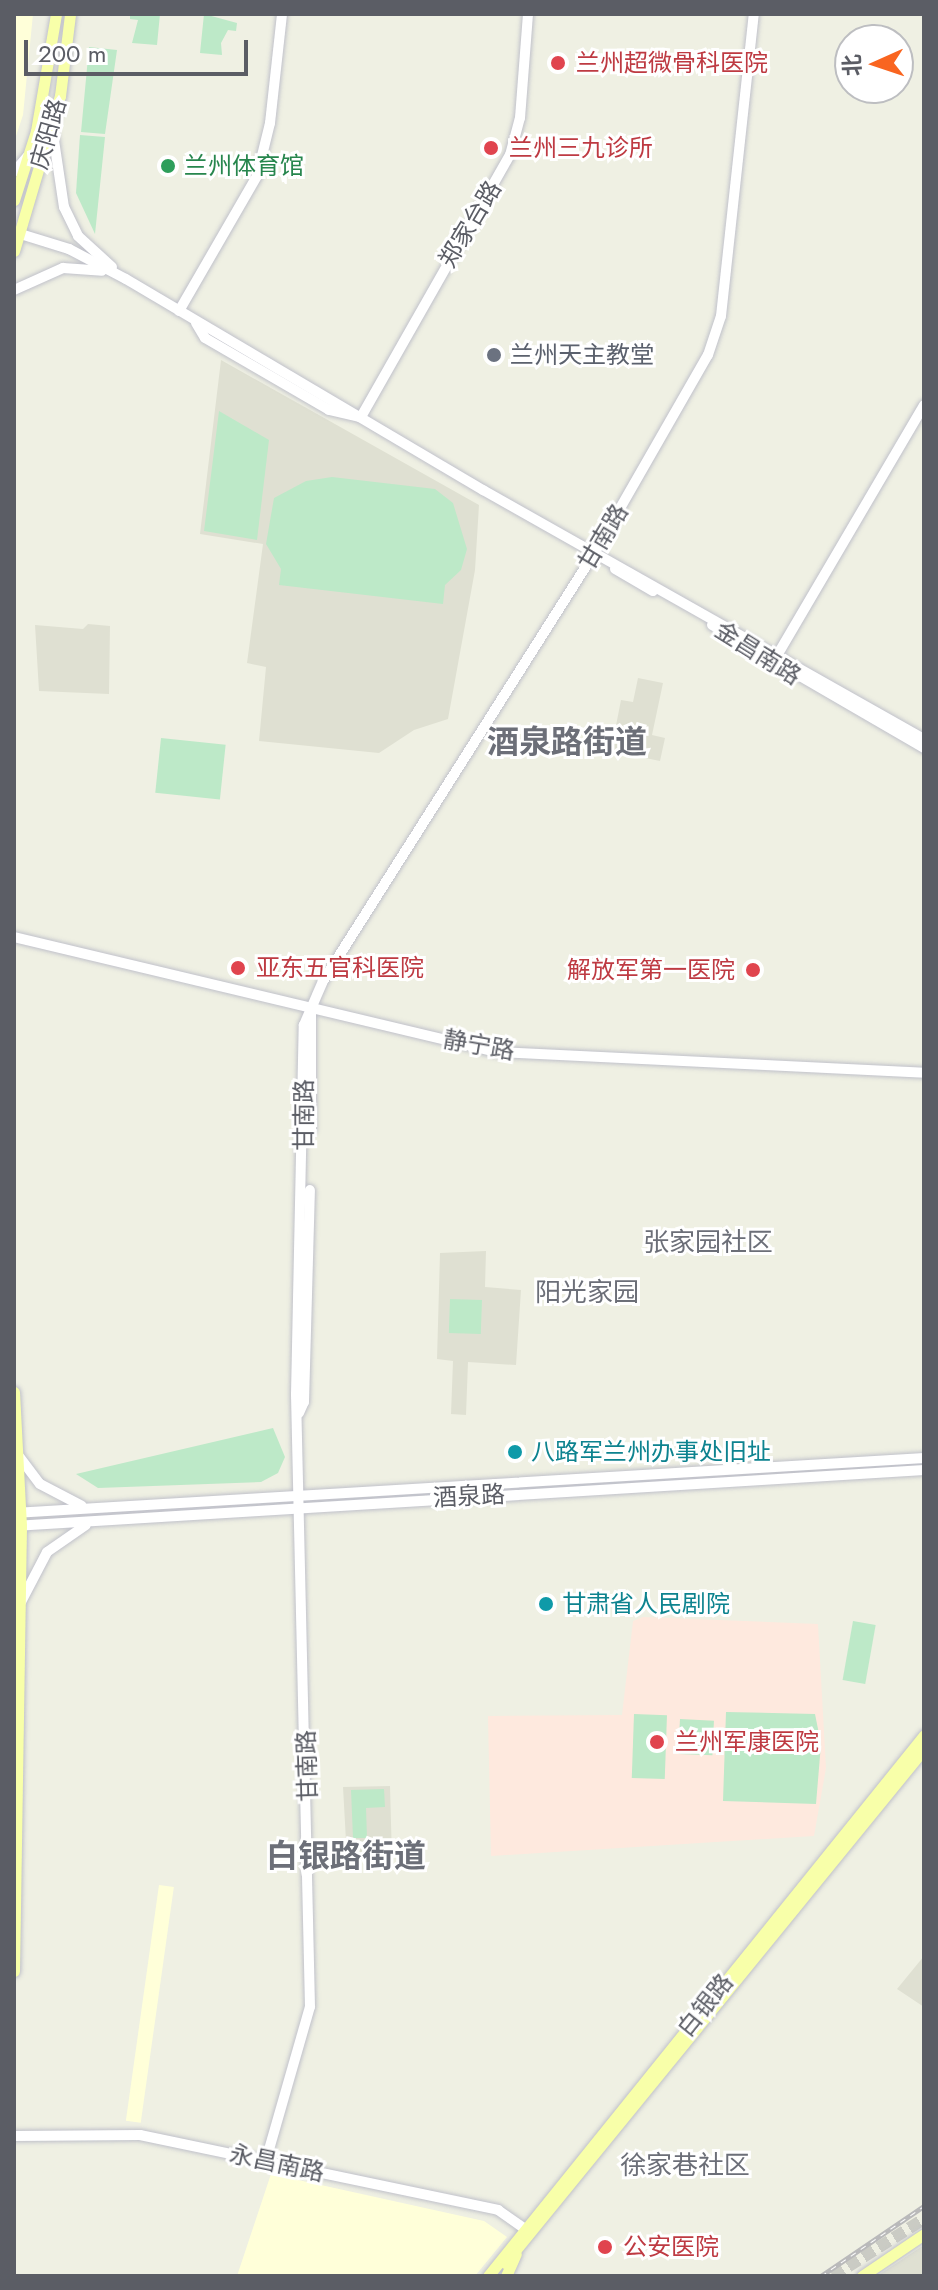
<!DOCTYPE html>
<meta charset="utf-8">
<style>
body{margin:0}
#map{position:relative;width:938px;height:2290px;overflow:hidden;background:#eff0e3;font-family:Jost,"Noto Sans SC",sans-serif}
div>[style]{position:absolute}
.commercial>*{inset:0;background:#ffffd9;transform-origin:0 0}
.education>*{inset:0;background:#dfe0d2}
.medical>*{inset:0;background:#fee9de}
.green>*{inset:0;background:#bde9c8;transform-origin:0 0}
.highway-tunnel>*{height:12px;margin-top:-6px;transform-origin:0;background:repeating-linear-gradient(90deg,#cacbc4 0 12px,transparent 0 18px)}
.roads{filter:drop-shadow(0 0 2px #c0c1ca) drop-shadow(0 0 2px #c0c1ca)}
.secondary>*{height:10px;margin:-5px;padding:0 5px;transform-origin:5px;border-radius:5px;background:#fff}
.primary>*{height:11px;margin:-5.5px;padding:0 5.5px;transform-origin:5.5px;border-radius:5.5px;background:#f8ffa9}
.rail>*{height:5px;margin-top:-2.5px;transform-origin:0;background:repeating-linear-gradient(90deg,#fff 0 6px,#b9b9ba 0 12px);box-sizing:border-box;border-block:2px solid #b9b9ba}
.dots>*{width:22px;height:22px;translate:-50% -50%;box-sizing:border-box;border:4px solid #fff;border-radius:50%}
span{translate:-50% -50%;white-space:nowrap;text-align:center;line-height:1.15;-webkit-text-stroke:6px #fff;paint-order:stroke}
.health-label{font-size:24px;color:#be3a42}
.left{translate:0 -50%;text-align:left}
.right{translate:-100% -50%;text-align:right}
.street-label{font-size:24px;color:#5b5d65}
.leisure-label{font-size:24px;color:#27864d}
.worship-label{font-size:24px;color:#5b616d}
.culture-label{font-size:24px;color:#0d838f}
.neighbourhood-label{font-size:26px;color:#6c6f78}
.district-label{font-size:32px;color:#6c6f78;font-weight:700}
.frame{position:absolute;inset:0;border:16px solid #5b5d65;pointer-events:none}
.north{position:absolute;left:834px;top:24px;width:80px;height:80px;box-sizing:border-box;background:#fff;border:2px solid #bdbec1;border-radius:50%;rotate:267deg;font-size:22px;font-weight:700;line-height:32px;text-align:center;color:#5b5d65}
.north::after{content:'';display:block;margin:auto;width:28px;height:36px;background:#f96520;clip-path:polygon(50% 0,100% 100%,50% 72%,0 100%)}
.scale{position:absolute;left:24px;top:40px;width:224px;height:36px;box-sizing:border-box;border:4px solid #5b5d65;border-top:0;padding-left:10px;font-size:24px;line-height:28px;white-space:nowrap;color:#5b5d65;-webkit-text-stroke:6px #fff;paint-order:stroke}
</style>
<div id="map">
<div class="commercial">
<i style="clip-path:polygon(14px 14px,33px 14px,23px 115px,14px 142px)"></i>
<i style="left:159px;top:1885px;width:15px;height:238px;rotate:8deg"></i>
<i style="clip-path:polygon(271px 2174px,484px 2221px,507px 2237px,475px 2276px,237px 2276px)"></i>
</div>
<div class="education">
<i style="clip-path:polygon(221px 360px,479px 505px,475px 570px,448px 719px,414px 730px,379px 753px,259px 741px,266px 667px,247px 663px,263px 544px,200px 534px)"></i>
<i style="clip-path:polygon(88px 624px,110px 626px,109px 694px,39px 691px,35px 625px,83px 629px)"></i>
<i style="clip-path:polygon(638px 678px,663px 683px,652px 735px,665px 738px,660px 761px,611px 751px,621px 700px,633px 702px)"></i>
<i style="clip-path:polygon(486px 1251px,485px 1287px,521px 1290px,516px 1365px,468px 1362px,466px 1415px,451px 1414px,453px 1361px,437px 1359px,440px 1253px)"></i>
<i style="clip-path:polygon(390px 1786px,392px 1859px,361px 1861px,359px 1841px,346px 1841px,343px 1787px)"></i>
<i style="clip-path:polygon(924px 1956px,924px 2007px,897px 1989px)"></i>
<i style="clip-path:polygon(924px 2245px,924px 2276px,877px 2276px)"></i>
</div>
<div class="medical">
<i style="clip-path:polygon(643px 1617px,818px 1624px,826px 1768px,814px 1836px,491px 1856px,488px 1716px,622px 1715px,633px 1621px)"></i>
</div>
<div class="green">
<i style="clip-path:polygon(130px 14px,160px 14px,157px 45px,132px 43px,138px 20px,130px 19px)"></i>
<i style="clip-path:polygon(204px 14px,237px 23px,236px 31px,228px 30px,221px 43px,222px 55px,200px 53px)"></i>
<i style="clip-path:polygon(89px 47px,117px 50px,105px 134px,81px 132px)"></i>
<i style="clip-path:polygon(80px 135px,105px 137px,95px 234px,76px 193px)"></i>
<i style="clip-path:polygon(219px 411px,269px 440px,257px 540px,204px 531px)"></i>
<i style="clip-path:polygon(332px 477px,435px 489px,453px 503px,467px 549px,461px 570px,445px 585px,443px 604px,279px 585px,281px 569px,266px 544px,274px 498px,306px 481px)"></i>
<i style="left:161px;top:738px;width:65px;height:55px;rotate:6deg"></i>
<i style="left:450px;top:1299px;width:32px;height:34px;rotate:2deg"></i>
<i style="clip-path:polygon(273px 1428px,285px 1457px,278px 1473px,261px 1482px,98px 1488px,76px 1474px)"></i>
<i style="left:853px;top:1621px;width:23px;height:60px;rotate:10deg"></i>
<i style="clip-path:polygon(726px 1712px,815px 1714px,821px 1744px,816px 1804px,723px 1801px)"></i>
<i style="left:634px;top:1714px;width:33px;height:64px;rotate:2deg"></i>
<i style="left:680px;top:1719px;width:34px;height:17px;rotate:3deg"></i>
<i style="left:679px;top:1738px;width:34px;height:16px;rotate:2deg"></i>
<i style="clip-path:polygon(384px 1789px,385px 1807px,366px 1808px,367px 1838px,353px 1838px,351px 1790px)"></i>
</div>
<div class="highway-tunnel">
<i style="left:833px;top:2276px;width:107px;rotate:-32.1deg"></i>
</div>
<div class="roads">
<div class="secondary">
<i style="left:52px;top:127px;width:81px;rotate:81.5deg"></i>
<i style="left:64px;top:207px;width:32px;rotate:64deg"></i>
<i style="left:78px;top:236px;width:46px;rotate:42.4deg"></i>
<i style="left:14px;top:172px;width:21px;rotate:-49deg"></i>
<i style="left:14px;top:232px;width:58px;rotate:17.2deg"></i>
<i style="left:69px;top:249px;width:64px;rotate:27.8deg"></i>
<i style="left:126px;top:279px;width:415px;rotate:30.6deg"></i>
<i style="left:483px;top:490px;width:506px;rotate:29.45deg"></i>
<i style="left:14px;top:290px;width:54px;rotate:-24.2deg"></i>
<i style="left:63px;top:268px;width:39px;rotate:4deg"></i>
<i style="left:179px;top:311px;width:156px;rotate:-60deg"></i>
<i style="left:257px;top:176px;width:55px;rotate:-76.2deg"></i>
<i style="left:270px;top:123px;width:110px;rotate:-83.7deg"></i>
<i style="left:196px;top:323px;width:17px;rotate:59deg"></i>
<i style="left:205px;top:338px;width:143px;rotate:30.1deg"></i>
<i style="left:329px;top:410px;width:31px;rotate:13deg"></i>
<i style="left:361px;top:417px;width:301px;rotate:-60.4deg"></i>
<i style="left:510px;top:155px;width:38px;rotate:-75deg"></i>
<i style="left:520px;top:118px;width:104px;rotate:-85.6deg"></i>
<i style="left:615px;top:569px;width:44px;rotate:30.1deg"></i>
<i style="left:712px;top:625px;width:245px;rotate:30.1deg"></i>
<i style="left:775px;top:659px;width:294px;rotate:-59.6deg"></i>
<i style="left:14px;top:937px;width:497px;rotate:13.4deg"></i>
<i style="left:498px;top:1052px;width:427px;rotate:2.8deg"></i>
<i style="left:311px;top:1130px;width:120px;rotate:-90deg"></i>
<i style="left:299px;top:1413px;width:12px;rotate:-66deg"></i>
<i style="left:304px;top:1402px;width:212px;rotate:-88.4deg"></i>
<i style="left:18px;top:1455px;width:36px;rotate:53deg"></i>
<i style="left:40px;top:1484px;width:47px;rotate:27.6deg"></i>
<i style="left:14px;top:1513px;width:912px;rotate:-3.46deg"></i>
<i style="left:14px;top:1526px;width:912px;rotate:-3.52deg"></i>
<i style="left:21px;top:1602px;width:56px;rotate:-62.5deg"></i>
<i style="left:47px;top:1552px;width:47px;rotate:-34.7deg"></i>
<i style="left:14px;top:2136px;width:126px;rotate:-0.5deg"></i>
<i style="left:140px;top:2135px;width:366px;rotate:11.8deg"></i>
<i style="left:498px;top:2210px;width:39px;rotate:35deg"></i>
<i style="left:266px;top:2160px;width:159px;rotate:-74deg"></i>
<i style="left:310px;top:2007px;width:613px;rotate:-91.31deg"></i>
<i style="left:296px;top:1394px;width:369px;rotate:-88.8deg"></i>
<i style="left:304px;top:1025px;width:48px;rotate:-66.6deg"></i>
<i style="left:323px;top:981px;width:508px;rotate:-57.62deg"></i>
<i style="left:595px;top:552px;width:227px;rotate:-60.2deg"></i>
<i style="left:708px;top:355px;width:41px;rotate:-71.6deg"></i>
<i style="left:721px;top:316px;width:304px;rotate:-83.8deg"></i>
</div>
<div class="primary">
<i style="left:14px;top:200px;width:72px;rotate:-72.3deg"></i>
<i style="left:36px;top:131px;width:119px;rotate:-80.3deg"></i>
<i style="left:14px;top:251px;width:162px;rotate:-73.5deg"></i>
<i style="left:60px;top:96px;width:83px;rotate:-83deg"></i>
<i style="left:14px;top:1392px;width:134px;rotate:87deg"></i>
<i style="left:21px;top:1526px;width:445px;rotate:90.9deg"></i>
<i style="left:505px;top:2263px;width:663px;rotate:-50.81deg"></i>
<i style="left:488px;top:2276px;width:695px;rotate:-51.13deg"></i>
<i style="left:506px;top:2276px;width:24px;rotate:-66deg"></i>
<i style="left:862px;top:2276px;width:75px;rotate:-34.1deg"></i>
</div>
</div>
<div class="rail">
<i style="left:821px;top:2276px;width:125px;rotate:-34.2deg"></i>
</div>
<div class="dots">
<i style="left:558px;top:63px;background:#e0444e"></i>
<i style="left:491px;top:148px;background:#e0444e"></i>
<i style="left:168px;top:166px;background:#2e9e5b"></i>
<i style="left:494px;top:355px;background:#6b7280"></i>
<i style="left:238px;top:968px;background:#e0444e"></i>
<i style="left:753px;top:970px;background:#e0444e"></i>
<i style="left:515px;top:1452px;background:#0f9aa8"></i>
<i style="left:546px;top:1604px;background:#0f9aa8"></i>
<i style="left:657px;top:1742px;background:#e0444e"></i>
<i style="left:605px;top:2247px;background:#e0444e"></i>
</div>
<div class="health-label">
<span class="left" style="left:576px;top:63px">兰州超微骨科医院</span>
<span class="left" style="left:509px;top:148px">兰州三九诊所</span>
<span class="left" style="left:256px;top:968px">亚东五官科医院</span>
<span class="right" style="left:735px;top:970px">解放军第一医院</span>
<span class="left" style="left:675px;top:1742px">兰州军康医院</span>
<span class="left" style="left:623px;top:2247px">公安医院</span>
</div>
<div class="street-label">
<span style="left:48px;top:134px;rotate:-74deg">庆阳路</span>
<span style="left:470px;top:224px;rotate:-59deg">郑家台路</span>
<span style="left:603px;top:537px;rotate:-59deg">甘南路</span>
<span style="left:758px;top:653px;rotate:32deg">金昌南路</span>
<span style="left:479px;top:1045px;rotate:10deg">静宁路</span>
<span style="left:304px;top:1115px;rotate:-90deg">甘南路</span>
<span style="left:469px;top:1496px;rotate:-3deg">酒泉路</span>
<span style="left:307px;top:1766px;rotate:-92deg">甘南路</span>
<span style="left:705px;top:2005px;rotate:-51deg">白银路</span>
<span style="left:277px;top:2163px;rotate:12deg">永昌南路</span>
</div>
<div class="leisure-label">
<span class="left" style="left:184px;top:166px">兰州体育馆</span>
</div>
<div class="worship-label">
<span class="left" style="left:510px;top:355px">兰州天主教堂</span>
</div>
<div class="culture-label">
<span class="left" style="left:531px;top:1452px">八路军兰州办事处旧址</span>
<span class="left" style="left:562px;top:1604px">甘肃省人民剧院</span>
</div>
<div class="neighbourhood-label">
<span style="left:708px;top:1243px">张家园社区</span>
<span style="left:587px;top:1293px">阳光家园</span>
<span style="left:685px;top:2166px">徐家巷社区</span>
</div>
<div class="district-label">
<span style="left:567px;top:742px">酒泉路街道</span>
<span style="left:346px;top:1856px">白银路街道</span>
</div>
<div class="frame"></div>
<div class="north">北</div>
<div class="scale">200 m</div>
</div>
